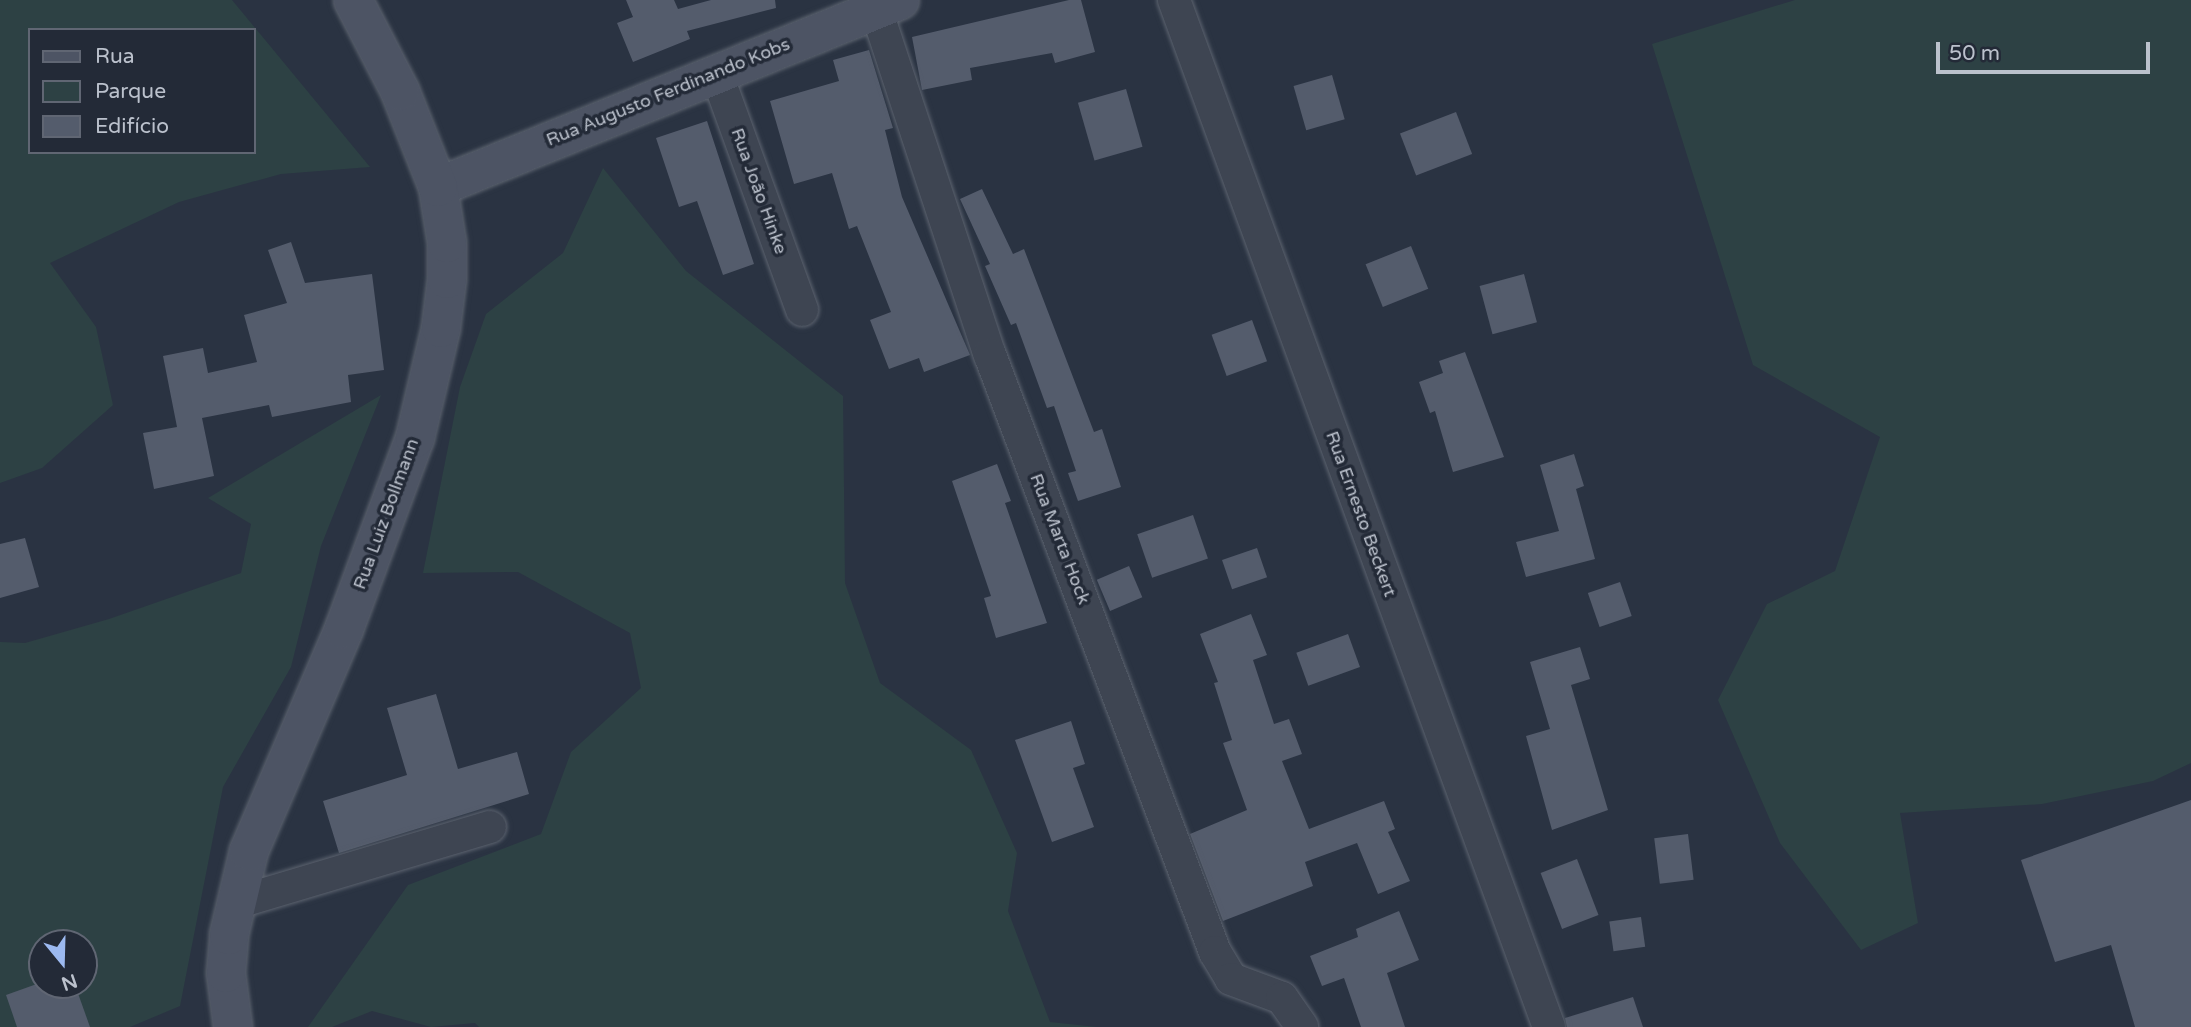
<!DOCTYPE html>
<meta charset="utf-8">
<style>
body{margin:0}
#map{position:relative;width:2191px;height:1027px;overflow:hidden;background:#2a3342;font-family:"Varela Round",sans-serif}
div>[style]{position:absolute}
.green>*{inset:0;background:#2d4144}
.building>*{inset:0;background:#545c6c;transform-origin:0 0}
.roads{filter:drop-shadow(0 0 2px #5c636f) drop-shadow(0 0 2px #5c636f)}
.street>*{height:32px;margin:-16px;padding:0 16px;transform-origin:16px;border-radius:16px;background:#3e4552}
.secondary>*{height:38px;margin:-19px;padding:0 19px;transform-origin:19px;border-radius:19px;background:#4d5464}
span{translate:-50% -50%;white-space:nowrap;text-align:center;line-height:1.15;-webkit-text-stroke:7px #232a37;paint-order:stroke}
.street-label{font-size:18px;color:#bbc1cc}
.legend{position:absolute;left:28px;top:28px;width:228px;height:126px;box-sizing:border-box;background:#232a37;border:2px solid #606673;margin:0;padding:9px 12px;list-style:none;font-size:21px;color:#bbc1cc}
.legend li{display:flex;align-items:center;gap:14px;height:35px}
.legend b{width:35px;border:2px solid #606673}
.north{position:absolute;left:28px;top:929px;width:70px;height:70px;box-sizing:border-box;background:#232a37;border:2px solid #606673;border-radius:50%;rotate:161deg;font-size:19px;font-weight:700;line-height:28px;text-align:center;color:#bbc1cc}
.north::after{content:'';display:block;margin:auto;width:24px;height:32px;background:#9cb9f0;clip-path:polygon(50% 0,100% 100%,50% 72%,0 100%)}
.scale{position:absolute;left:1936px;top:42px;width:214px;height:32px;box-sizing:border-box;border:4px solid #bbc1cc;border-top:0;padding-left:9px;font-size:21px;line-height:24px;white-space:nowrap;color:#bbc1cc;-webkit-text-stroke:5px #232a37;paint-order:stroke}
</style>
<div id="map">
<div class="green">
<i style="clip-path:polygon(evenodd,0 0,232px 0,370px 167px,281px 174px,179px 202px,50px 263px,96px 327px,113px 405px,42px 468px,0 483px,0 0,30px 30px,254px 30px,254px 152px,30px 152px,30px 30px)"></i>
<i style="clip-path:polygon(1795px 0,2191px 0,2191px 763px,2153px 781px,2042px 804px,1900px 813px,1918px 923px,1861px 950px,1780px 843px,1718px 700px,1767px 604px,1835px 571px,1880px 437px,1753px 365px,1652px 44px)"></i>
<i style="clip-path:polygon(603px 168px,686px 271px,843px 396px,845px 583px,880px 683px,971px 750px,1017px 853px,1008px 911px,1050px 1022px,1097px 1027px,479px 1027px,475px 1023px,431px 1027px,372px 1011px,332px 1027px,308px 1027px,408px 885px,541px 834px,571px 752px,641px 688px,630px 633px,518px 572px,423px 573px,460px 387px,486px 314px,563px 253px)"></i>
<i style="clip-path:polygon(evenodd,381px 395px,321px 546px,291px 667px,223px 787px,180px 1006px,130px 1027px,0 1027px,0 642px,25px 643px,109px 619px,241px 573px,251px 524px,208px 498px,381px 395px,42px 943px,84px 943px,84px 985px,42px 985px,42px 943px)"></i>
</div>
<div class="building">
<i style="clip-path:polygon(626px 0,674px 0,678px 9px,711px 0,775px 0,776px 8px,687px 31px,690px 39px,633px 62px,617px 23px,633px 17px)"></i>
<i style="clip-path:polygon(1069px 0,1081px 0,1095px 52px,1055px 63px,1052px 53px,970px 68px,972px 80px,922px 90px,912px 37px)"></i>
<i style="clip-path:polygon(869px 50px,893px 128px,885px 130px,902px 197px,970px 355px,924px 372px,919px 358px,889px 369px,870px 320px,891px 312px,857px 226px,849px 229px,832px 173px,794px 184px,770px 101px,839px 81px,833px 60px)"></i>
<i style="left:1332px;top:75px;width:46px;height:40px;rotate:74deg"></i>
<i style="left:1126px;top:89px;width:60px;height:50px;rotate:74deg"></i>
<i style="left:1456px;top:112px;width:45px;height:60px;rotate:69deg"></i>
<i style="clip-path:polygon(707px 121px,754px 264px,723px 275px,697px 201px,679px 207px,656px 138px)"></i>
<i style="clip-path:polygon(982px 189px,1013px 254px,1024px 249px,1094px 432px,1102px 429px,1121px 487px,1078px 501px,1068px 473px,1076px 471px,1054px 406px,1047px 408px,1016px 323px,1011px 325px,985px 266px,990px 264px,960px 199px)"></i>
<i style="clip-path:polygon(291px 242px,305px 283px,372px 274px,384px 370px,348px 375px,351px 402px,272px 417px,269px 405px,202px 418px,214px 476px,154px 489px,143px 433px,177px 427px,163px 356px,203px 348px,208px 373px,257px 362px,244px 315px,287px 303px,268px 250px)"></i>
<i style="left:1411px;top:246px;width:46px;height:49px;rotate:68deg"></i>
<i style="left:1524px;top:274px;width:50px;height:46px;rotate:75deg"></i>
<i style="left:1252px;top:320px;width:44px;height:43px;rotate:70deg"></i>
<i style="clip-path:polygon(1465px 352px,1504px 457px,1453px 472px,1435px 411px,1430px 413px,1419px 382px,1443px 373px,1439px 361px)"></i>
<i style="clip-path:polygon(1574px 454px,1584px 486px,1576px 489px,1595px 559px,1526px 577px,1516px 542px,1559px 531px,1540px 465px)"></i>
<i style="clip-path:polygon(997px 464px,1011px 501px,1005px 503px,1047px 623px,996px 638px,984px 598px,991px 596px,952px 481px)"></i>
<i style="left:1193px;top:515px;width:46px;height:59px;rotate:71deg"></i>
<i style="clip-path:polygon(25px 538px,39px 587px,0 598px,0 544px)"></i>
<i style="left:1257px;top:548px;width:31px;height:37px;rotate:71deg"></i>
<i style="left:1129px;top:566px;width:34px;height:35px;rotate:67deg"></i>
<i style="left:1620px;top:582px;width:36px;height:34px;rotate:71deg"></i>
<i style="clip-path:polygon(1251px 614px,1267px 655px,1253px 660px,1274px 724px,1289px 719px,1302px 754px,1282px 761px,1309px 829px,1384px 801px,1395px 829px,1388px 832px,1410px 881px,1378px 894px,1357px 843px,1305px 862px,1313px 886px,1223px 921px,1190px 834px,1247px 810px,1223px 743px,1232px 740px,1214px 683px,1218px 682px,1200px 634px)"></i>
<i style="left:1348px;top:634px;width:35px;height:55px;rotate:70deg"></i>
<i style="clip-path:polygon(1580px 647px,1590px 679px,1571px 685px,1608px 810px,1552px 830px,1526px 736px,1550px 729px,1530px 662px)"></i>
<i style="clip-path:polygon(436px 694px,458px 769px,517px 752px,529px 794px,339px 853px,323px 801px,407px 775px,387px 708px)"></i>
<i style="clip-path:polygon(1071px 721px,1085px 764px,1073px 768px,1094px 827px,1052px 842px,1015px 740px)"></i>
<i style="clip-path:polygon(2191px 800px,2191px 1027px,2135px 1027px,2111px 945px,2055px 962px,2021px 860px)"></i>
<i style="left:1688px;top:834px;width:46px;height:34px;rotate:83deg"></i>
<i style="left:1577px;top:859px;width:60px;height:39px;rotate:69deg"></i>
<i style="clip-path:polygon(1399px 911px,1419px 960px,1387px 973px,1405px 1027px,1361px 1027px,1344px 978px,1322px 986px,1310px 956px,1358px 937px,1356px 929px)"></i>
<i style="left:1641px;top:917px;width:30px;height:32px;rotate:82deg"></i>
<i style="clip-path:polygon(34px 985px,75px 985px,90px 1027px,17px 1027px,6px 995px)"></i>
<i style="clip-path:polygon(1633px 997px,1643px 1027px,1567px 1027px,1565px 1018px)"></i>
</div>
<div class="roads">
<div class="street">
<i style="left:873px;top:0;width:374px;rotate:71.8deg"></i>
<i style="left:990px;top:355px;width:638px;rotate:69.35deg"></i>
<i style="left:1215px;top:952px;width:31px;rotate:59deg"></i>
<i style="left:1231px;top:979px;width:54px;rotate:20.4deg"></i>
<i style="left:1282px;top:998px;width:35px;rotate:55deg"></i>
<i style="left:1174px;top:0;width:1093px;rotate:69.94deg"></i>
<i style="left:716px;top:72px;width:253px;rotate:70.1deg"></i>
<i style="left:235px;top:903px;width:266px;rotate:-16.6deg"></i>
</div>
<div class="secondary">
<i style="left:438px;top:187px;width:498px;rotate:-22deg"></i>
<i style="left:233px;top:1027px;width:54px;rotate:-97.4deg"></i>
<i style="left:226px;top:973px;width:38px;rotate:-85deg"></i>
<i style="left:229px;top:935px;width:86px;rotate:-76.6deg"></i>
<i style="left:249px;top:851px;width:241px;rotate:-66.8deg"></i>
<i style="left:344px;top:629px;width:204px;rotate:-69.6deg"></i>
<i style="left:415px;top:438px;width:113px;rotate:-76.7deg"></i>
<i style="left:441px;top:328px;width:49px;rotate:-83deg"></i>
<i style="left:447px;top:279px;width:36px;rotate:-90deg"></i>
<i style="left:447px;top:243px;width:57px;rotate:-99.1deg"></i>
<i style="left:438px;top:187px;width:103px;rotate:-111.6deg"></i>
<i style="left:400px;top:91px;width:102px;rotate:-117.3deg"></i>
</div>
</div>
<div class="street-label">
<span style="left:668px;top:92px;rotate:-22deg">Rua Augusto Ferdinando Kobs</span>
<span style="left:759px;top:191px;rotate:70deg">Rua João Hinke</span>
<span style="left:386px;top:514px;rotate:-70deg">Rua Luiz Bollmann</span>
<span style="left:1361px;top:514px;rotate:70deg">Rua Ernesto Beckert</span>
<span style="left:1060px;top:539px;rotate:69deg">Rua Marta Hock</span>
</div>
<ul class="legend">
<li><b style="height:9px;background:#4d5464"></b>Rua</li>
<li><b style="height:19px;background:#2d4144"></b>Parque</li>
<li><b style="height:19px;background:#545c6c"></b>Edifício</li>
</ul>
<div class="north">N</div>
<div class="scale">50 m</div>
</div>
